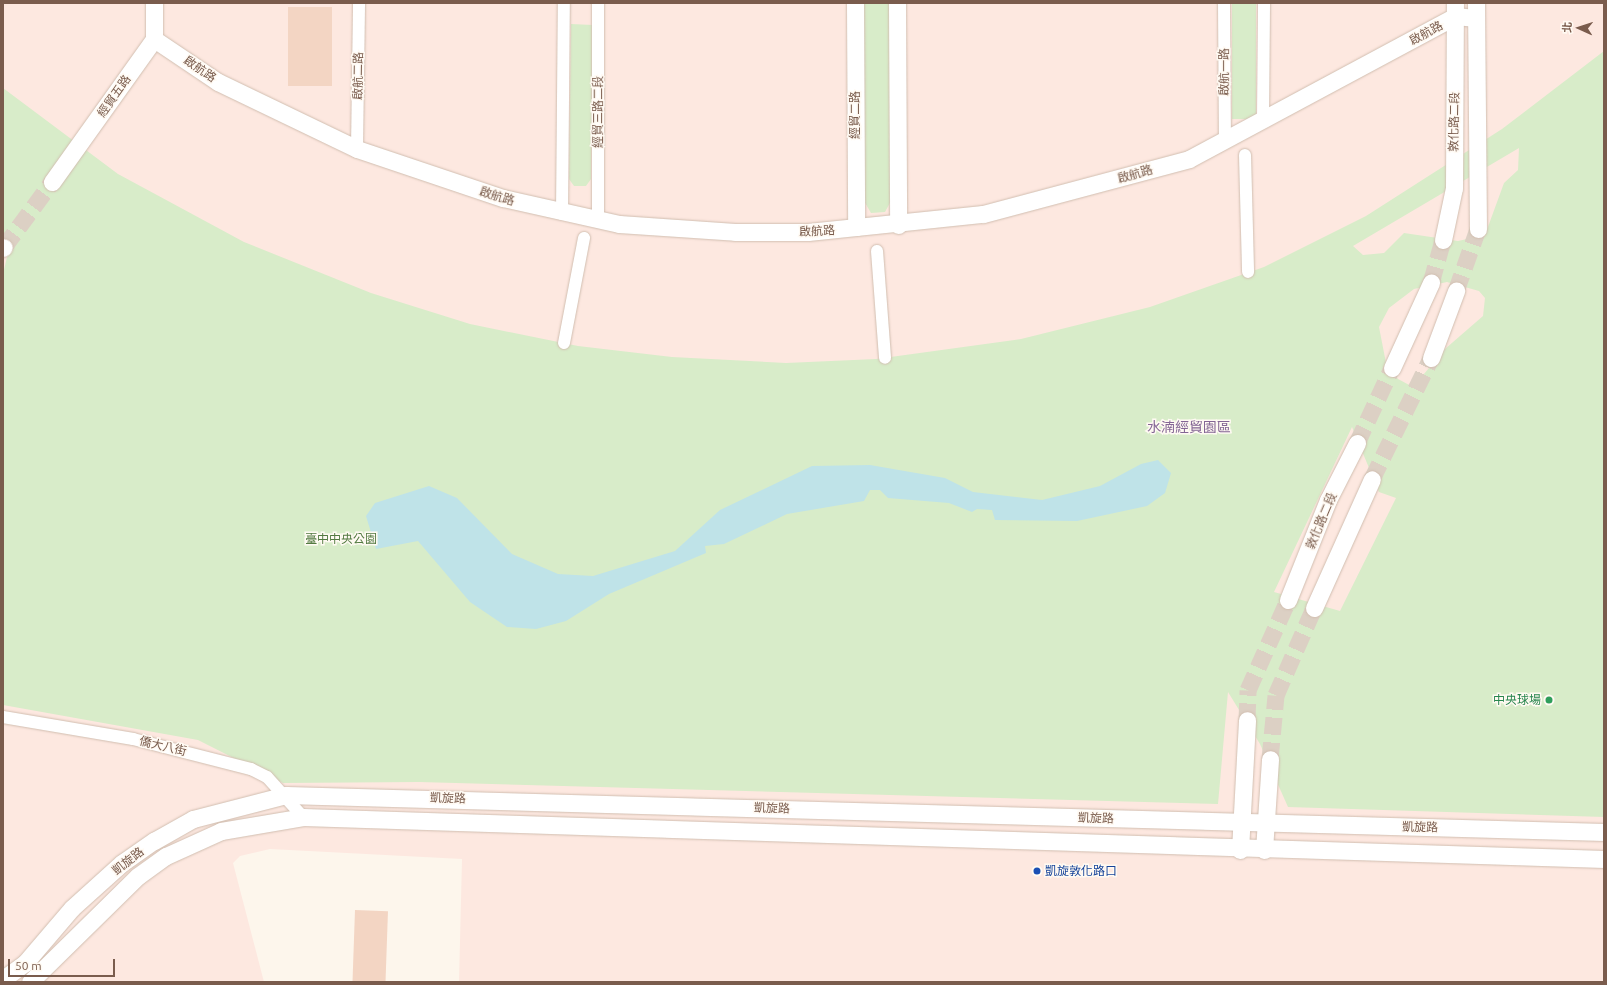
<!DOCTYPE html>
<meta charset="utf-8">
<style>
body{margin:0}
#map{position:relative;width:1607px;height:985px;overflow:hidden;background:#fdf6ec;font-family:Ubuntu,"Noto Sans TC",sans-serif}
div>[style]{position:absolute}
.commercial>*{inset:0;background:#fde8e0}
.green>*{inset:0;background:#d8ecc9;transform-origin:0 0}
.water>*{inset:0;background:#bfe3e8}
.building>*{inset:0;background:#f3d5c3;transform-origin:0 0}
.secondary-tunnel>*{height:17px;margin-top:-8.5px;transform-origin:0;background:repeating-linear-gradient(90deg,#dcd0c4 0 17px,transparent 0 25px)}
.roads{filter:drop-shadow(0 0 1px #d1beb0) drop-shadow(0 0 1px #d1beb0)}
.street>*{height:12px;margin:-6px;padding:0 6px;transform-origin:6px;border-radius:6px;background:#fff}
.secondary>*{height:17px;margin:-8.5px;padding:0 8.5px;transform-origin:8.5px;border-radius:8.5px;background:#fff}
.dots>*{width:11px;height:11px;translate:-50% -50%;box-sizing:border-box;border:2px solid #fffaf3;border-radius:50%}
span{translate:-50% -50%;white-space:nowrap;text-align:center;line-height:1.15;-webkit-text-stroke:3px #fffaf3;paint-order:stroke}
.street-label{font-size:12px;color:#7a5c4d}
.park-label{font-size:12px;color:#537a41}
.leisure-label{font-size:12px;color:#27864d}
.right{translate:-100% -50%;text-align:right}
.transit-label{font-size:12px;color:#164399}
.left{translate:0 -50%;text-align:left}
.quarter-label{font-size:14px;color:#846695}
.frame{position:absolute;inset:0;border:4px solid #7a5c4d;pointer-events:none}
.north{position:absolute;left:1559px;top:8px;width:40px;height:40px;-webkit-text-stroke:3px #fffaf3;paint-order:stroke;rotate:273deg;font-size:11px;font-weight:700;line-height:16px;text-align:center;color:#7a5c4d}
.north::after{content:'';display:block;margin:auto;width:14px;height:18px;background:#7a5c4d;clip-path:polygon(50% 0,100% 100%,50% 72%,0 100%)}
.scale{position:absolute;left:8px;top:959px;width:107px;height:18px;box-sizing:border-box;border:2px solid #7a5c4d;border-top:0;padding-left:5px;font-size:12px;line-height:14px;white-space:nowrap;color:#7a5c4d;-webkit-text-stroke:3px #fffaf3;paint-order:stroke}
</style>
<div id="map">
<div class="commercial">
<i style="clip-path:polygon(3px 3px,1604px 3px,1604px 982px,459px 982px,462px 859px,270px 849px,240px 856px,233px 863px,264px 982px,3px 982px)"></i>
</div>
<div class="green">
<i style="clip-path:polygon(863px 3px,890px 3px,891px 201px,885px 212px,871px 213px,864px 201px)"></i>
<i style="left:1232px;top:3px;width:24px;height:116px"></i>
<i style="clip-path:polygon(571px 24px,593px 25px,591px 179px,586px 186px,574px 186px,569px 179px)"></i>
<i style="clip-path:polygon(evenodd,1604px 51px,1604px 817px,1288px 807px,1260px 744px,1228px 692px,1218px 804px,419px 782px,283px 783px,198px 740px,3px 705px,3px 274px,7px 257px,3px 230px,3px 88px,118px 174px,244px 242px,371px 293px,470px 324px,578px 346px,672px 357px,786px 363px,876px 359px,1021px 339px,1150px 307px,1264px 267px,1366px 216px,1502px 129px,1604px 51px,1519px 148px,1518px 170px,1504px 183px,1485px 235px,1458px 241px,1404px 233px,1384px 253px,1363px 255px,1353px 246px,1519px 148px,1604px 51px,1447px 282px,1479px 291px,1485px 298px,1483px 316px,1445px 349px,1413px 387px,1398px 379px,1386px 363px,1379px 327px,1389px 308px,1414px 289px,1447px 282px,1604px 51px,1352px 427px,1379px 492px,1396px 498px,1340px 611px,1274px 592px,1352px 427px)"></i>
</div>
<div class="water">
<i style="clip-path:polygon(1158px 460px,1171px 473px,1165px 493px,1147px 506px,1077px 521px,995px 520px,992px 510px,977px 509px,972px 512px,949px 503px,888px 498px,880px 490px,870px 490px,864px 501px,787px 514px,724px 544px,705px 546px,706px 553px,609px 594px,566px 621px,536px 629px,507px 627px,470px 602px,418px 541px,376px 549px,366px 516px,375px 503px,429px 486px,457px 498px,512px 554px,558px 574px,593px 576px,675px 551px,720px 510px,812px 466px,870px 465px,945px 478px,973px 492px,1042px 500px,1100px 486px,1141px 464px)"></i>
</div>
<div class="building">
<i style="left:288px;top:7px;width:44px;height:79px"></i>
<i style="left:355px;top:910px;width:33px;height:72px;rotate:2deg"></i>
</div>
<div class="secondary-tunnel">
<i style="left:4px;top:247px;width:81px;rotate:-53.6deg"></i>
<i style="left:1431px;top:283px;width:45px;rotate:-74.4deg"></i>
<i style="left:1456px;top:291px;width:66px;rotate:-70.5deg"></i>
<i style="left:1357px;top:443px;width:83px;rotate:-65deg"></i>
<i style="left:1372px;top:479px;width:135px;rotate:-64deg"></i>
<i style="left:1247px;top:720px;width:30px;rotate:-88deg"></i>
<i style="left:1248px;top:690px;width:98px;rotate:-66deg"></i>
<i style="left:1270px;top:759px;width:64px;rotate:-84.6deg"></i>
<i style="left:1276px;top:695px;width:95px;rotate:-66.4deg"></i>
</div>
<div class="roads">
<div class="street">
<i style="left:1224px;top:3px;width:137px;rotate:89.6deg"></i>
<i style="left:1263px;top:120px;width:117px;rotate:-89.5deg"></i>
<i style="left:357px;top:149px;width:146px;rotate:-89.2deg"></i>
<i style="left:1245px;top:155px;width:117px;rotate:88.5deg"></i>
<i style="left:562px;top:214px;width:211px;rotate:-89.5deg"></i>
<i style="left:598px;top:221px;width:218px;rotate:-90deg"></i>
<i style="left:877px;top:251px;width:107px;rotate:85.7deg"></i>
<i style="left:564px;top:343px;width:107px;rotate:-79.2deg"></i>
<i style="left:3px;top:717px;width:132px;rotate:9.6deg"></i>
<i style="left:133px;top:739px;width:122px;rotate:14.3deg"></i>
<i style="left:251px;top:769px;width:18px;rotate:27deg"></i>
<i style="left:267px;top:777px;width:54px;rotate:48deg"></i>
</div>
<div class="secondary">
<i style="left:855px;top:3px;width:224px;rotate:89.7deg"></i>
<i style="left:897px;top:3px;width:222px;rotate:89.7deg"></i>
<i style="left:1476px;top:3px;width:226px;rotate:89.5deg"></i>
<i style="left:154px;top:39px;width:77px;rotate:33.9deg"></i>
<i style="left:218px;top:82px;width:154px;rotate:25.7deg"></i>
<i style="left:357px;top:149px;width:154px;rotate:18.6deg"></i>
<i style="left:503px;top:198px;width:119px;rotate:12.6deg"></i>
<i style="left:619px;top:224px;width:116px;rotate:3.9deg"></i>
<i style="left:735px;top:232px;width:73px"></i>
<i style="left:808px;top:232px;width:176px;rotate:-5.9deg"></i>
<i style="left:983px;top:214px;width:213px;rotate:-14.9deg"></i>
<i style="left:1189px;top:159px;width:303px;rotate:-28.2deg"></i>
<i style="left:1456px;top:16px;width:20px;rotate:6deg"></i>
<i style="left:52px;top:182px;width:176px;rotate:-54.5deg"></i>
<i style="left:154px;top:39px;width:36px;rotate:-90deg"></i>
<i style="left:1443px;top:240px;width:53px;rotate:-78.1deg"></i>
<i style="left:1454px;top:188px;width:185px;rotate:-89.7deg"></i>
<i style="left:3px;top:248px;width:1px;rotate:-45deg"></i>
<i style="left:1431px;top:358px;width:72px;rotate:-69.5deg"></i>
<i style="left:1392px;top:368px;width:94px;rotate:-65.4deg"></i>
<i style="left:1288px;top:600px;width:108px;rotate:-68.2deg"></i>
<i style="left:1328px;top:500px;width:64px;rotate:-63deg"></i>
<i style="left:1314px;top:608px;width:141px;rotate:-65.8deg"></i>
<i style="left:1240px;top:850px;width:130px;rotate:-86.9deg"></i>
<i style="left:1264px;top:850px;width:91px;rotate:-86.2deg"></i>
<i style="left:3px;top:979px;width:27px;rotate:-36deg"></i>
<i style="left:25px;top:963px;width:72px;rotate:-49.5deg"></i>
<i style="left:72px;top:908px;width:67px;rotate:-42deg"></i>
<i style="left:122px;top:863px;width:39px;rotate:-35deg"></i>
<i style="left:154px;top:841px;width:45px;rotate:-29.4deg"></i>
<i style="left:193px;top:819px;width:96px;rotate:-14.5deg"></i>
<i style="left:286px;top:795px;width:1319px;rotate:1.61deg"></i>
<i style="left:30px;top:982px;width:151px;rotate:-44.5deg"></i>
<i style="left:138px;top:876px;width:34px;rotate:-36deg"></i>
<i style="left:166px;top:856px;width:60px;rotate:-24.4deg"></i>
<i style="left:221px;top:831px;width:83px;rotate:-9.7deg"></i>
<i style="left:303px;top:817px;width:1302px;rotate:1.85deg"></i>
</div>
</div>
<div class="dots">
<i style="left:1549px;top:700px;background:#2e9e5b"></i>
<i style="left:1037px;top:871px;background:#1a4fb4"></i>
</div>
<div class="street-label">
<span style="left:1426px;top:33px;rotate:-29deg">啟航路</span>
<span style="left:200px;top:69px;rotate:34deg">啟航路</span>
<span style="left:1224px;top:72px;rotate:-90deg">啟航一路</span>
<span style="left:358px;top:76px;rotate:-89deg">啟航二路</span>
<span style="left:114px;top:96px;rotate:-55deg">經貿五路</span>
<span style="left:598px;top:112px;rotate:-90deg">經貿三路二段</span>
<span style="left:855px;top:115px;rotate:-90deg">經貿二路</span>
<span style="left:1454px;top:122px;rotate:-89deg">敦化路二段</span>
<span style="left:1135px;top:174px;rotate:-16deg">啟航路</span>
<span style="left:497px;top:196px;rotate:17deg">啟航路</span>
<span style="left:817px;top:231px;rotate:-3deg">啟航路</span>
<span style="left:1321px;top:521px;rotate:-67deg">敦化路二段</span>
<span style="left:163px;top:746px;rotate:13deg">僑大八街</span>
<span style="left:448px;top:798px;rotate:2deg">凱旋路</span>
<span style="left:772px;top:808px;rotate:2deg">凱旋路</span>
<span style="left:1096px;top:818px;rotate:2deg">凱旋路</span>
<span style="left:1420px;top:827px;rotate:1deg">凱旋路</span>
<span style="left:128px;top:861px;rotate:-38deg">凱旋路</span>
</div>
<div class="park-label">
<span style="left:341px;top:539px">臺中中央公園</span>
</div>
<div class="leisure-label">
<span class="right" style="left:1541px;top:700px">中央球場</span>
</div>
<div class="transit-label">
<span class="left" style="left:1045px;top:871px">凱旋敦化路口</span>
</div>
<div class="quarter-label">
<span style="left:1189px;top:427px">水湳經貿園區</span>
</div>
<div class="frame"></div>
<div class="north">北</div>
<div class="scale">50 m</div>
</div>
